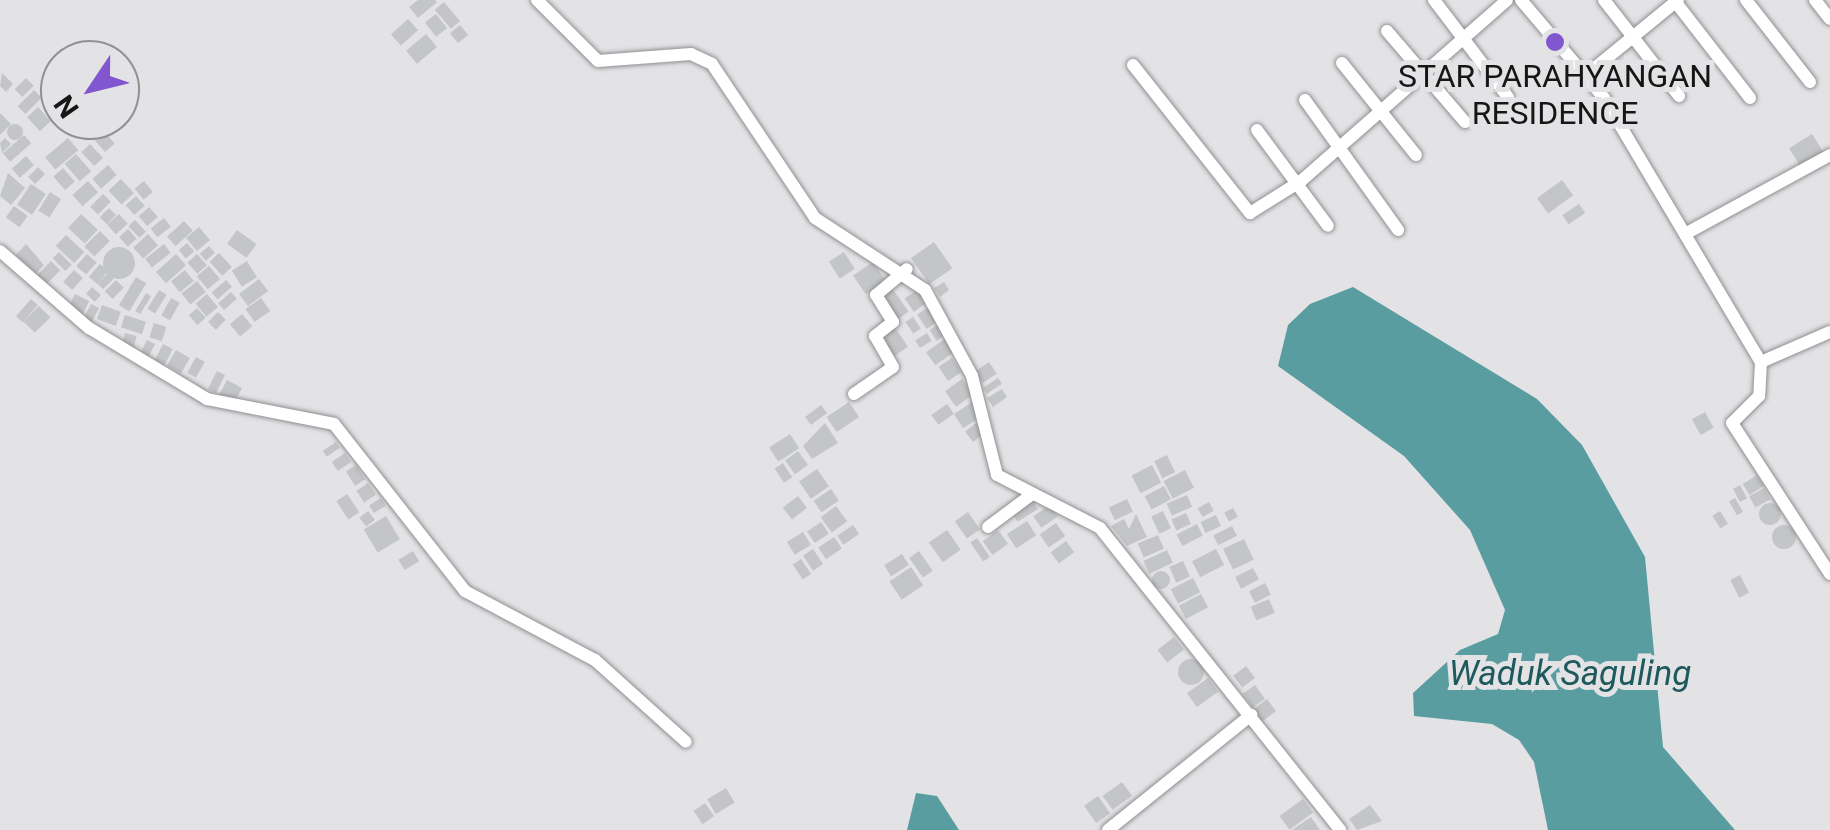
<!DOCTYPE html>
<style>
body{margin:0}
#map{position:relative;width:1830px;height:830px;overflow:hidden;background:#e3e3e6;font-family:Roboto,sans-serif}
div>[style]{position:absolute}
.water>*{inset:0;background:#599da1}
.building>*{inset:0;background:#c4c5c7;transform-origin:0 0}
.round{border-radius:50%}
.roads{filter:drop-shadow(0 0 2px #909093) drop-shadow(0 0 2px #909093)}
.minor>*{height:12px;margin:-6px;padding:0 6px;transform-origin:6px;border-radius:6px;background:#fff}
.dots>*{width:28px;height:28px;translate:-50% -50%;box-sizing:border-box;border:5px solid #e3e3e6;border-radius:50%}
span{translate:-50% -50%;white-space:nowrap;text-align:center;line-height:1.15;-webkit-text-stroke:10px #e3e3e6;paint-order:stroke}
.poi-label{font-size:32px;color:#161617}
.water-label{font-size:35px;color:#1e595c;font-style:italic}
.north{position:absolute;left:40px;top:40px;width:100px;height:100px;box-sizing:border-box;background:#e3e3e6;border:2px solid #919193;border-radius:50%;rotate:235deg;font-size:28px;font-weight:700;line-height:40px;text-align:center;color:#161617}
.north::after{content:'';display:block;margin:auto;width:35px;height:45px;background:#8256cf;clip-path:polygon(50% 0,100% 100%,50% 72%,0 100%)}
</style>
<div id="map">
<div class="water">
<i style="clip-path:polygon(1353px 287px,1537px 399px,1582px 445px,1645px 557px,1663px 747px,1735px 830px,1548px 830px,1534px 762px,1519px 740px,1492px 724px,1414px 716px,1413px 693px,1460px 650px,1498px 634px,1505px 610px,1470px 530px,1404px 456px,1278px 366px,1288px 325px,1310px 304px)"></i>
<i style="clip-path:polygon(916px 793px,937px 796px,959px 830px,907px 830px)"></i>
</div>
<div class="building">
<i style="clip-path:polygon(418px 0,435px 0,437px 2px,418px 18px,409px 7px)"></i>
<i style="left:444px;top:2px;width:25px;height:12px;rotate:50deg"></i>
<i style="left:436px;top:14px;width:18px;height:14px;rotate:52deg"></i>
<i style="left:408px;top:19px;width:15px;height:23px;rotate:48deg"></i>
<i style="left:460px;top:25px;width:13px;height:13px;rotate:51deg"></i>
<i style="left:426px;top:34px;width:17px;height:26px;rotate:50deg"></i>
<i style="clip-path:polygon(2px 73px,13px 84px,6px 92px,0 86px)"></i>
<i style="left:26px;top:78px;width:11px;height:16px;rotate:45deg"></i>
<i style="left:34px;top:90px;width:11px;height:23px;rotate:45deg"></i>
<i style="left:38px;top:107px;width:19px;height:15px;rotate:47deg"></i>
<i style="clip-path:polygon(0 113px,11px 124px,0 135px)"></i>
<i class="round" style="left:7px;top:124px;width:16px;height:16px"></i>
<i style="left:103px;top:130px;width:18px;height:13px;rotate:49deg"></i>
<i style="left:1812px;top:134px;width:22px;height:27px;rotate:58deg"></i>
<i style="left:24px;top:135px;width:11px;height:28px;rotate:49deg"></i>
<i style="clip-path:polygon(5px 138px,11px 144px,2px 153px,0 143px)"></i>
<i style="left:68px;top:138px;width:16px;height:30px;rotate:50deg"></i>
<i style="left:90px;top:144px;width:19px;height:12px;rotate:47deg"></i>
<i style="left:76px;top:154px;width:23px;height:15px;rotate:49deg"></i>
<i style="left:26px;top:156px;width:12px;height:19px;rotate:48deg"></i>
<i style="left:108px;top:165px;width:13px;height:21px;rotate:48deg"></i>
<i style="left:38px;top:167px;width:10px;height:14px;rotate:45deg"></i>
<i style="left:63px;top:168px;width:18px;height:13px;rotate:49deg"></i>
<i style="clip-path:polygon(8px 173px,25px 188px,11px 205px,0 196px)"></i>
<i style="left:121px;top:179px;width:19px;height:17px;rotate:47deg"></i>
<i style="left:1562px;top:180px;width:19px;height:31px;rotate:54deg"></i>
<i style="left:88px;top:181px;width:15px;height:21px;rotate:48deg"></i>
<i style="left:144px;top:181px;width:14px;height:12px;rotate:51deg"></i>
<i style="left:31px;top:184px;width:18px;height:25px;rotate:34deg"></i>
<i style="left:50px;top:192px;width:13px;height:22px;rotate:32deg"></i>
<i style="left:103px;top:194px;width:11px;height:18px;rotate:45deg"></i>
<i style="left:136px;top:196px;width:13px;height:14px;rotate:48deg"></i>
<i style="left:1579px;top:204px;width:11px;height:20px;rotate:56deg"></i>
<i style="left:14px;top:206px;width:17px;height:14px;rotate:36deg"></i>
<i style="left:149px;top:207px;width:13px;height:14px;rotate:48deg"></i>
<i style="left:109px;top:208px;width:10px;height:13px;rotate:45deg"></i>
<i style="left:81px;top:214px;width:23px;height:19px;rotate:43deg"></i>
<i style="left:119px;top:214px;width:13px;height:16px;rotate:48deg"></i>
<i style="left:164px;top:218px;width:11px;height:17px;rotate:52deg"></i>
<i style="left:135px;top:220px;width:16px;height:9px;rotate:47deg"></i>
<i style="left:184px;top:221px;width:13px;height:23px;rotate:48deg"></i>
<i style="left:199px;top:227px;width:17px;height:17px;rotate:50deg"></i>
<i style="left:128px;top:229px;width:13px;height:12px;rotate:48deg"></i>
<i style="left:237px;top:230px;width:24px;height:17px;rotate:36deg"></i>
<i style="left:100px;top:231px;width:14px;height:22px;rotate:45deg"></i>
<i style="left:148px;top:234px;width:15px;height:20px;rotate:48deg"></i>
<i style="left:66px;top:235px;width:25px;height:15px;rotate:43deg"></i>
<i style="left:934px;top:242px;width:32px;height:28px;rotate:55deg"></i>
<i style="left:187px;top:243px;width:11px;height:11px;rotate:49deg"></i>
<i style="clip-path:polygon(26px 244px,44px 265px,36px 274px,16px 255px)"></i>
<i style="left:164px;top:244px;width:11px;height:24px;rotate:52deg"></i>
<i style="left:209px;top:246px;width:9px;height:12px;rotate:49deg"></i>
<i class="round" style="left:103px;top:247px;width:32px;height:32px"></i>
<i style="left:59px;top:252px;width:18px;height:9px;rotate:45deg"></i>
<i style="left:844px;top:252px;width:20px;height:18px;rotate:57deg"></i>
<i style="left:219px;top:253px;width:19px;height:13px;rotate:47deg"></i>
<i style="left:87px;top:254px;width:13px;height:16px;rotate:42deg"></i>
<i style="left:176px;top:254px;width:15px;height:27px;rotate:48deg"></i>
<i style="left:197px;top:254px;width:15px;height:13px;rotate:48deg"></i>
<i style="left:51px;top:261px;width:13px;height:19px;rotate:45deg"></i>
<i style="left:247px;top:261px;width:19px;height:18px;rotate:58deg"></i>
<i style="left:873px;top:262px;width:23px;height:24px;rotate:56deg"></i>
<i style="left:100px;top:264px;width:11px;height:17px;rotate:41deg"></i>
<i style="left:209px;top:266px;width:17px;height:16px;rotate:50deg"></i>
<i style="left:74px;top:270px;width:12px;height:16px;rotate:42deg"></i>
<i style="left:185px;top:270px;width:14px;height:18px;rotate:51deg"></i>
<i style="left:108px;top:273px;width:8px;height:15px;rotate:45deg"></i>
<i style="left:136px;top:277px;width:12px;height:33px;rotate:31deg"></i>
<i style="left:259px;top:279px;width:15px;height:25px;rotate:53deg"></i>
<i style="left:116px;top:280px;width:11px;height:16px;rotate:45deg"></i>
<i style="left:226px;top:280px;width:9px;height:19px;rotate:49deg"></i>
<i style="left:197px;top:281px;width:14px;height:20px;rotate:51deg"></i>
<i style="clip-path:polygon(944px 282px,949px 290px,940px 297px,934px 288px)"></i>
<i style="left:92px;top:287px;width:12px;height:9px;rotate:42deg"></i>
<i style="left:892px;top:288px;width:29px;height:14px;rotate:55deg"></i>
<i style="left:159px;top:290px;width:9px;height:22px;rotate:32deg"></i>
<i style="left:917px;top:290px;width:16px;height:15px;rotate:55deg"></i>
<i style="left:231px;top:292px;width:9px;height:17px;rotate:49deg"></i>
<i style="left:146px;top:293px;width:6px;height:21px;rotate:31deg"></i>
<i style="left:75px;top:294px;width:16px;height:18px;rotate:27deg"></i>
<i style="left:207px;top:294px;width:17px;height:15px;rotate:50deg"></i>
<i style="left:171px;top:298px;width:10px;height:20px;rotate:29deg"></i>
<i style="left:261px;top:298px;width:16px;height:19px;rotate:55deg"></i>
<i style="left:31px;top:299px;width:9px;height:23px;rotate:41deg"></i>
<i style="left:91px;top:304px;width:9px;height:19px;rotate:27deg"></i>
<i style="left:102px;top:305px;width:20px;height:15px;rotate:20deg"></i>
<i style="left:39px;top:306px;width:16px;height:22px;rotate:45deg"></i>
<i style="left:929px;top:307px;width:17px;height:14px;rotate:57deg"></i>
<i style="left:197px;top:308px;width:13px;height:11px;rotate:48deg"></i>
<i style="left:218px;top:312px;width:11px;height:14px;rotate:45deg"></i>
<i style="left:242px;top:314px;width:16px;height:16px;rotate:50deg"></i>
<i style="left:125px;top:315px;width:22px;height:13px;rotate:18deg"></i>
<i style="left:913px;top:317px;width:14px;height:9px;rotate:56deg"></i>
<i style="left:154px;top:323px;width:13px;height:15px;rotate:18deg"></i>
<i style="left:939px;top:324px;width:13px;height:11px;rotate:58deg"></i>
<i style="left:894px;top:326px;width:25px;height:17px;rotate:56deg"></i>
<i style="left:125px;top:333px;width:12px;height:14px;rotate:14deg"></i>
<i style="left:927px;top:333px;width:9px;height:14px;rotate:58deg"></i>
<i style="left:945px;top:339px;width:16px;height:23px;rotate:55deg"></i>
<i style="left:147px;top:340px;width:9px;height:16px;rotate:27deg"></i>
<i style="left:163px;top:344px;width:11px;height:18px;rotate:27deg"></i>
<i style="left:176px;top:350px;width:16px;height:18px;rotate:30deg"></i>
<i style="left:196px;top:357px;width:10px;height:18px;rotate:29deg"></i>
<i style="left:952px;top:358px;width:17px;height:16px;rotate:57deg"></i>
<i style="left:989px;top:362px;width:14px;height:17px;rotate:56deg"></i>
<i style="left:217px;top:371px;width:9px;height:20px;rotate:27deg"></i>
<i style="left:998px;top:378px;width:7px;height:18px;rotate:56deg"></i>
<i style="left:962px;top:379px;width:19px;height:21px;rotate:54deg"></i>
<i style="left:227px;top:380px;width:17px;height:17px;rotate:28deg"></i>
<i style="clip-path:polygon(1002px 389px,1007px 397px,993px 407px,987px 398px)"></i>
<i style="left:974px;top:401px;width:17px;height:24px;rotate:57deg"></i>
<i style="left:849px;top:402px;width:18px;height:27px;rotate:56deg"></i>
<i style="left:947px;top:404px;width:12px;height:19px;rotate:55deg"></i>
<i style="left:821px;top:405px;width:10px;height:20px;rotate:53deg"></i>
<i style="left:1705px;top:412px;width:18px;height:15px;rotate:61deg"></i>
<i style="clip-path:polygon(825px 423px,838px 443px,812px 459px,803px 446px)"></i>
<i style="left:976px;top:423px;width:13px;height:14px;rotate:51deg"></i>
<i style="left:790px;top:434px;width:17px;height:25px;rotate:57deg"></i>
<i style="left:336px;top:442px;width:7px;height:16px;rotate:56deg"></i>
<i style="left:798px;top:451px;width:17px;height:16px;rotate:54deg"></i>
<i style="left:345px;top:453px;width:11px;height:16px;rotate:56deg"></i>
<i style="left:1167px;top:455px;width:19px;height:14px;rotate:65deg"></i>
<i style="left:783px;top:463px;width:17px;height:10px;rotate:57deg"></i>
<i style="left:356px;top:465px;width:17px;height:12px;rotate:57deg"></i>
<i style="left:1152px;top:465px;width:20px;height:23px;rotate:63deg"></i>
<i style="left:817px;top:469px;width:21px;height:22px;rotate:55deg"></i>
<i style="left:1185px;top:470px;width:20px;height:24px;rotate:63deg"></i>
<i style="left:1757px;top:475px;width:13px;height:17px;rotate:58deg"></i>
<i style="left:368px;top:483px;width:14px;height:14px;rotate:56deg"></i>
<i style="left:1740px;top:485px;width:15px;height:8px;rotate:62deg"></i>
<i style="left:1164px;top:486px;width:15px;height:22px;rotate:62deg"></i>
<i style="left:1764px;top:488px;width:13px;height:17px;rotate:61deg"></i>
<i style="left:831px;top:489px;width:14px;height:21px;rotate:56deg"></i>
<i style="left:347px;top:494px;width:22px;height:13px;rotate:56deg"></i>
<i style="left:1187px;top:495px;width:13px;height:22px;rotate:67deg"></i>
<i style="left:798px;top:496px;width:15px;height:19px;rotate:53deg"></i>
<i style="left:381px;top:498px;width:9px;height:14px;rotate:58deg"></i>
<i style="left:1031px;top:498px;width:13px;height:24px;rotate:58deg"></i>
<i style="left:1735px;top:498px;width:16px;height:7px;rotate:60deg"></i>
<i style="left:1127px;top:499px;width:14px;height:20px;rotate:65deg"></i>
<i style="left:1209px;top:502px;width:10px;height:13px;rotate:61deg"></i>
<i class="round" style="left:1759px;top:503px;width:22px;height:22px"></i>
<i style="left:1050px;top:505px;width:14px;height:20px;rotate:56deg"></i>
<i style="left:836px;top:506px;width:19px;height:19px;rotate:54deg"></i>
<i style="left:1233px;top:508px;width:10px;height:10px;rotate:61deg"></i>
<i style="left:368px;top:511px;width:11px;height:11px;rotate:52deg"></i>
<i style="left:1163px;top:511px;width:19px;height:13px;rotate:65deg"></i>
<i style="left:1720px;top:511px;width:15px;height:9px;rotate:58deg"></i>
<i style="left:968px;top:512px;width:21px;height:16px;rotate:55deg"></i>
<i style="left:1186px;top:513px;width:12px;height:16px;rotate:66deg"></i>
<i style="clip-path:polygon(1136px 514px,1147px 537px,1127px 546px,1111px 526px,1124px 519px,1129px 529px)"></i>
<i style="left:1216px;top:515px;width:12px;height:17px;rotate:66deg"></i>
<i style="left:386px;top:516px;width:27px;height:26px;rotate:59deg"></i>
<i style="left:1027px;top:521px;width:17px;height:24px;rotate:57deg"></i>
<i style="left:821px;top:522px;width:14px;height:17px;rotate:56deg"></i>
<i style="left:1056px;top:523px;width:16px;height:20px;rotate:55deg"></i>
<i style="left:1197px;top:524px;width:13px;height:23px;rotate:63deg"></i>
<i style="left:853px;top:525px;width:11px;height:19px;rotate:56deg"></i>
<i class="round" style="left:1772px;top:525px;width:24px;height:24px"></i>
<i style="left:1232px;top:526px;width:11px;height:21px;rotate:63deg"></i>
<i style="left:947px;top:530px;width:24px;height:22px;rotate:55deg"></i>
<i style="left:998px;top:530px;width:17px;height:19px;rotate:54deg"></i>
<i style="left:803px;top:532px;width:15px;height:19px;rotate:58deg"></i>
<i style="left:1158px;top:535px;width:15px;height:22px;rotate:67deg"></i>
<i style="left:834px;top:537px;width:14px;height:19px;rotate:56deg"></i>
<i style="left:977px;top:538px;width:23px;height:8px;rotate:56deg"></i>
<i style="left:1244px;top:539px;width:23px;height:23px;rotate:65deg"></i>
<i style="left:1066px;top:541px;width:14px;height:19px;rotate:54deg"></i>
<i style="left:813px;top:549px;width:18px;height:12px;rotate:56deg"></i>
<i style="left:1216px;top:549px;width:18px;height:27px;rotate:63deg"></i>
<i style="left:1167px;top:550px;width:14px;height:26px;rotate:65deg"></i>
<i style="left:413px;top:551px;width:12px;height:17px;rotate:59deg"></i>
<i style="left:919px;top:551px;width:24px;height:12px;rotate:55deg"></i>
<i style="left:902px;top:554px;width:13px;height:21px;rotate:58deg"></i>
<i style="left:801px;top:559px;width:18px;height:10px;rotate:56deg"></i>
<i style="left:1183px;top:561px;width:17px;height:15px;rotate:66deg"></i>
<i style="left:911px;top:567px;width:22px;height:26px;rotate:56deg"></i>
<i style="left:1253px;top:568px;width:13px;height:20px;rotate:63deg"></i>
<i class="round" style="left:1152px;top:571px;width:18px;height:18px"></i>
<i style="left:1740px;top:575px;width:20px;height:11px;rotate:63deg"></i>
<i style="left:1193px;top:578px;width:16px;height:25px;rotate:63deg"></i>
<i style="left:1265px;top:583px;width:13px;height:18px;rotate:63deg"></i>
<i style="left:1201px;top:594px;width:15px;height:25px;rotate:62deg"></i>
<i style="left:1269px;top:599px;width:15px;height:20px;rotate:67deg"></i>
<i style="left:1174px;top:637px;width:16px;height:21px;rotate:52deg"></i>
<i class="round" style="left:1178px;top:659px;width:26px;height:26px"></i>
<i style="left:1246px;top:666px;width:15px;height:16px;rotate:53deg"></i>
<i style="left:1208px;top:678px;width:17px;height:26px;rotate:54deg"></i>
<i style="left:1255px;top:685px;width:17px;height:15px;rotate:54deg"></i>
<i style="left:1267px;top:699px;width:15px;height:20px;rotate:53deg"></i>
<i style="left:1122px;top:782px;width:17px;height:24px;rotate:54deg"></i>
<i style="left:726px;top:788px;width:17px;height:22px;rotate:59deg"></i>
<i style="left:1098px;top:796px;width:21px;height:17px;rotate:55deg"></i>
<i style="left:1303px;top:799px;width:17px;height:29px;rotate:54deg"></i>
<i style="left:705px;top:803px;width:16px;height:14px;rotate:55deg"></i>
<i style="clip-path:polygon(1370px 805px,1382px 821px,1357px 830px,1349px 819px)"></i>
<i style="clip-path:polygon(1311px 817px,1320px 830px,1292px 830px)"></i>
</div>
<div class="roads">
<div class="minor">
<i style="left:537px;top:0;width:86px;rotate:45deg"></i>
<i style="left:598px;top:61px;width:93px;rotate:-4.3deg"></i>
<i style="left:691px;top:54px;width:23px;rotate:25deg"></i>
<i style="left:712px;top:64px;width:185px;rotate:56.2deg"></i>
<i style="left:815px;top:218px;width:131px;rotate:33.2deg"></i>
<i style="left:925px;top:290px;width:98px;rotate:61.3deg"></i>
<i style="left:972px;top:376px;width:102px;rotate:75.8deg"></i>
<i style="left:997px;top:475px;width:116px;rotate:27.2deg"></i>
<i style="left:1100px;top:528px;width:386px;rotate:51.5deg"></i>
<i style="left:1434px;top:0;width:122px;rotate:52.7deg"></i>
<i style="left:1521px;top:0;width:128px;rotate:49.7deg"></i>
<i style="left:1604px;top:98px;width:307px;rotate:59.3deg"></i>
<i style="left:1761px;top:362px;width:75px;rotate:-23.5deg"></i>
<i style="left:1604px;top:0;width:122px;rotate:52deg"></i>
<i style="left:1674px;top:0;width:124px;rotate:52.2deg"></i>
<i style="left:1746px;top:0;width:104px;rotate:52deg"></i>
<i style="left:1815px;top:0;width:24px;rotate:52deg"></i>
<i style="left:1387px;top:31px;width:120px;rotate:49.4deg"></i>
<i style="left:1342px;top:63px;width:118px;rotate:51.2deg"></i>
<i style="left:1133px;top:65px;width:189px;rotate:51.7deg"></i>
<i style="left:1250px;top:213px;width:60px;rotate:-32.1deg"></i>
<i style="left:1301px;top:181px;width:274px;rotate:-41.3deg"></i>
<i style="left:1585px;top:76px;width:120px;rotate:-39.3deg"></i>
<i style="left:1305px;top:100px;width:160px;rotate:54.4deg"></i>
<i style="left:1257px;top:130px;width:119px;rotate:53.5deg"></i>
<i style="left:1685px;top:234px;width:165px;rotate:-28.6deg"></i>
<i style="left:0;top:251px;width:118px;rotate:40.9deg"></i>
<i style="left:89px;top:328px;width:138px;rotate:31deg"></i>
<i style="left:207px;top:399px;width:129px;rotate:11.1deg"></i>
<i style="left:334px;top:424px;width:212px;rotate:51.9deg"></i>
<i style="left:465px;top:591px;width:147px;rotate:28deg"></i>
<i style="left:595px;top:660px;width:122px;rotate:42deg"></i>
<i style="left:1761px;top:362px;width:34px;rotate:93deg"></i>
<i style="left:1759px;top:396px;width:38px;rotate:135deg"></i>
<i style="left:1732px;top:423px;width:180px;rotate:57deg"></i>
<i style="left:854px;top:394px;width:47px;rotate:-34.7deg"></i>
<i style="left:893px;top:367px;width:36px;rotate:-120deg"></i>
<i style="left:875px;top:336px;width:23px;rotate:-38deg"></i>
<i style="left:893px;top:322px;width:32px;rotate:-122deg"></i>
<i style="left:876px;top:295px;width:40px;rotate:-40deg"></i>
<i style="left:988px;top:527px;width:54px;rotate:-36.7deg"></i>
<i style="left:1108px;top:830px;width:184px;rotate:-38.8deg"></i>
</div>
</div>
<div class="dots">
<i style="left:1555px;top:42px;background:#8256cf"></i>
</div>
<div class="poi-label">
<span style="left:1555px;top:95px">STAR PARAHYANGAN<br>RESIDENCE</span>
</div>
<div class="water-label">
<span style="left:1570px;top:674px">Waduk Saguling</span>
</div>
<div class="north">N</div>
</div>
